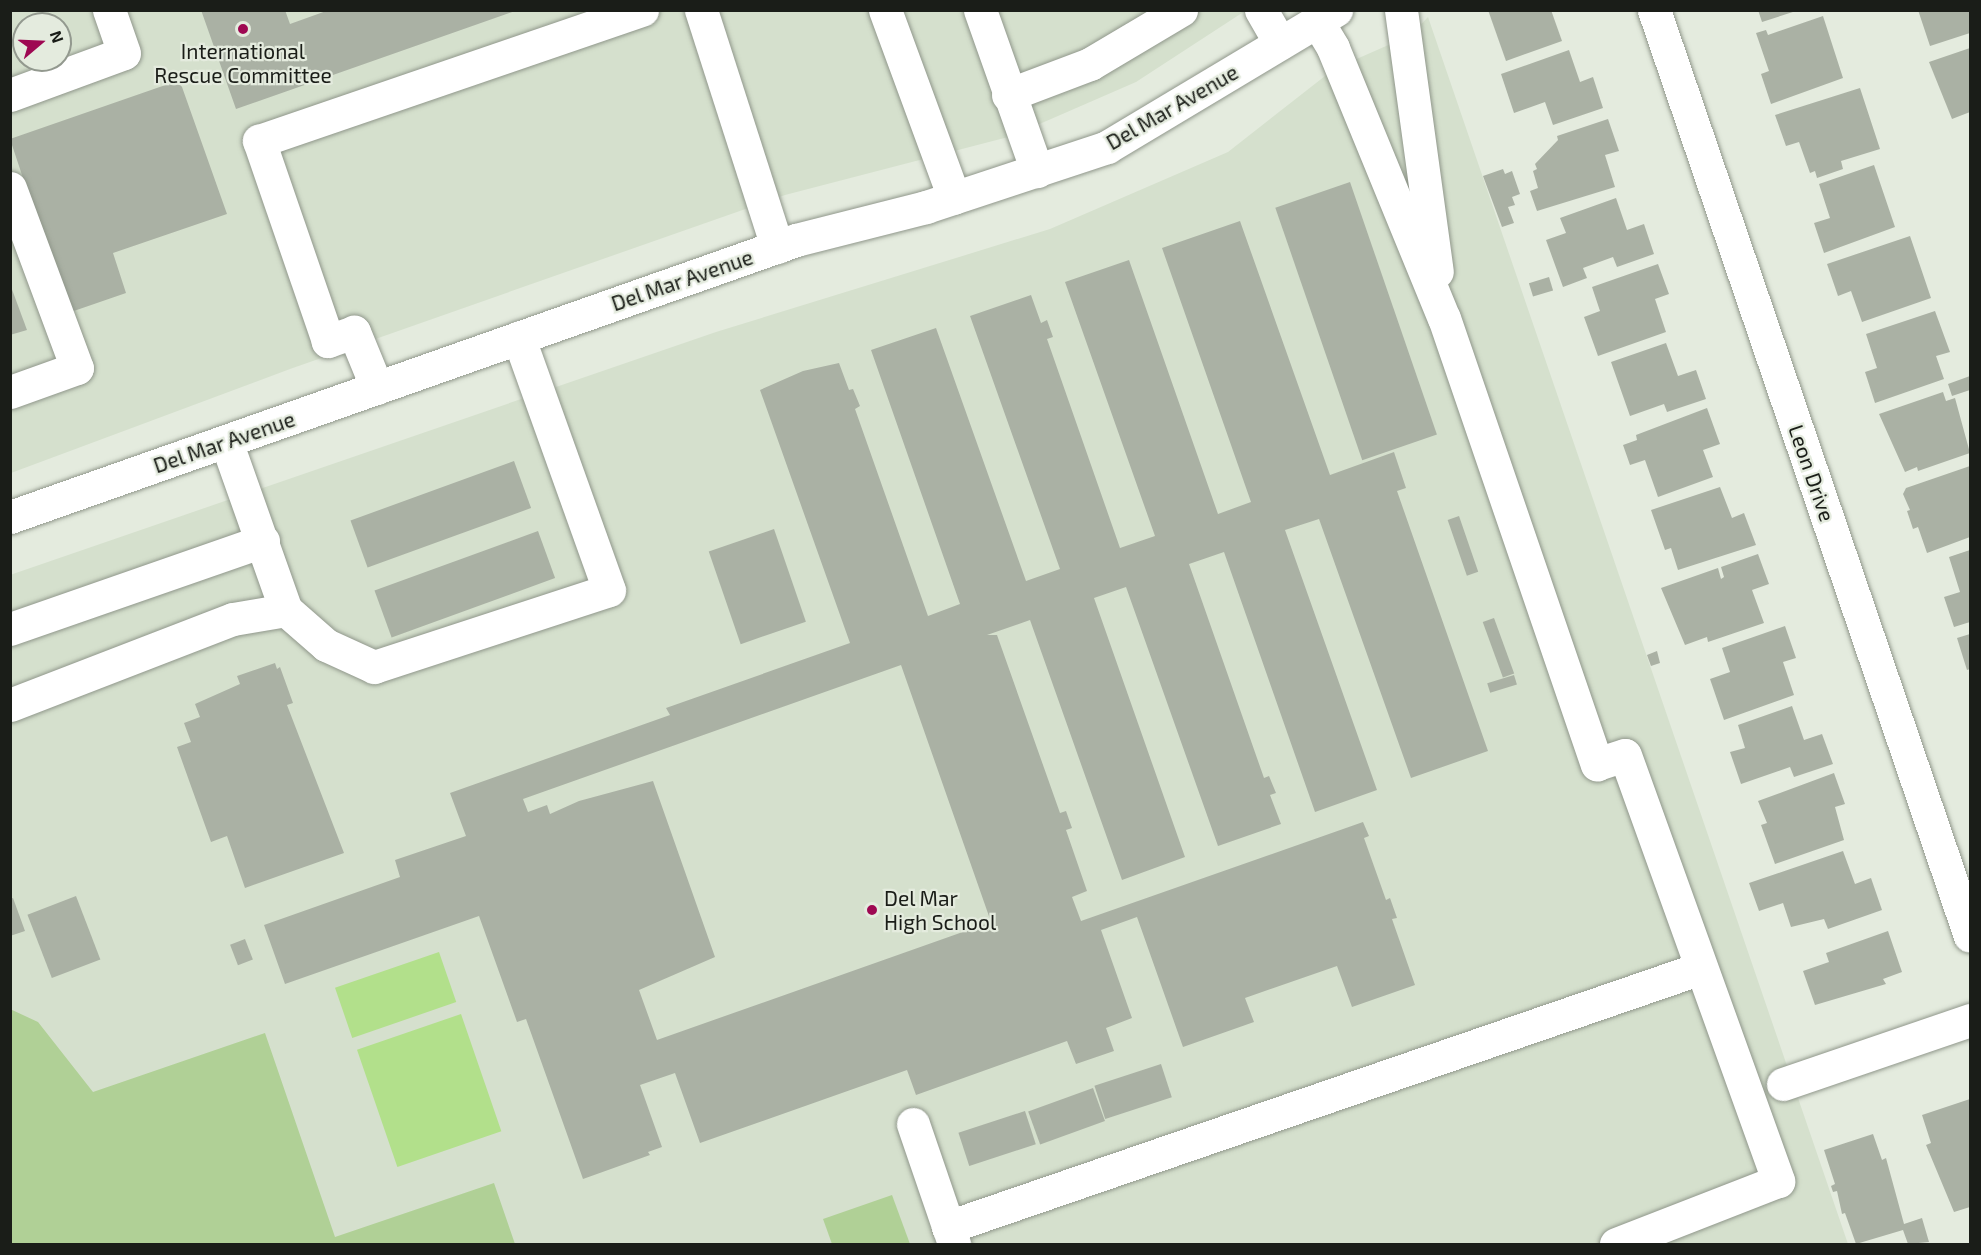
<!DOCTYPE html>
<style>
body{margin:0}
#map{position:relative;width:1981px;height:1255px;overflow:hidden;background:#e4ebde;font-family:"Exo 2",sans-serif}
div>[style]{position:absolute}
.built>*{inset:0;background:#d5e0cd}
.green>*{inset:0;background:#b0d096}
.water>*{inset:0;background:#b2e08b;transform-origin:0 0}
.building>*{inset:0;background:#aab1a4;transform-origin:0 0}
.roads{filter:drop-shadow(0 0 2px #90978b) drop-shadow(0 0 2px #90978b)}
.minor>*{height:33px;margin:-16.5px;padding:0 16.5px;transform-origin:16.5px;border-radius:16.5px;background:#fff}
.dots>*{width:16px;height:16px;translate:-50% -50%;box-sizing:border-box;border:3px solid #e4ebde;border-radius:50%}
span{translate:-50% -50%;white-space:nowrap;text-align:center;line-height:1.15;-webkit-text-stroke:4.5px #e4ebde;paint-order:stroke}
.poi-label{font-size:21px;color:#1a1d18}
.left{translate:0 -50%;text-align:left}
.street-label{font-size:21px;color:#1a1d18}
.frame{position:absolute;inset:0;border:12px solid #1a1d18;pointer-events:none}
.north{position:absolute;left:12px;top:12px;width:60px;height:60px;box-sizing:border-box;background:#e4ebde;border:2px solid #93998f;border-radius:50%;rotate:71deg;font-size:16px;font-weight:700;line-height:24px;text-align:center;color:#1a1d18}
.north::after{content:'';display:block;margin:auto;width:21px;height:27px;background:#9e0852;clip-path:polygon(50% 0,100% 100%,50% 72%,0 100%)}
</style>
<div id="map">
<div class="built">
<i style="clip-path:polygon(evenodd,11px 11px,1245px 11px,1136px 82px,1012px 136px,785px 195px,290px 369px,11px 473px,11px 11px,24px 24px,60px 24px,60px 60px,24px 60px,24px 24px)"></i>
<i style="clip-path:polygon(1428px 17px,1848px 1244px,11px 1244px,10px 575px,716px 332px,1050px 229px,1228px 152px,1334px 69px,1411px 35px)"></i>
</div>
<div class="green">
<i style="clip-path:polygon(10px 1009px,38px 1022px,93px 1092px,265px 1033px,335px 1237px,494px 1183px,515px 1244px,11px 1244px)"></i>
<i style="clip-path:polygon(892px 1195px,910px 1244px,832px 1244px,823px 1219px)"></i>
</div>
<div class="water">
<i style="left:439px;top:952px;width:53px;height:110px;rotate:71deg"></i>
<i style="left:461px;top:1014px;width:124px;height:110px;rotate:71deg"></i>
</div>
<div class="building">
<i style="clip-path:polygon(201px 10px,285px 10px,290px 24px,329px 10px,515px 11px,236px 109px)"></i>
<i style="clip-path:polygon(1488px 10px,1551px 10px,1562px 41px,1506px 61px)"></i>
<i style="clip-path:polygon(1758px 10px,1796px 10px,1796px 11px,1762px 22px)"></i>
<i style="clip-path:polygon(1918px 10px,1970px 10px,1970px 33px,1930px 46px)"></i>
<i style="clip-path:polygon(1823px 16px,1843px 78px,1771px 104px,1761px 74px,1769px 71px,1756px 33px,1766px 30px,1768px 35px)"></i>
<i style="clip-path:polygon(1970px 48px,1970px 112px,1952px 119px,1929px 62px)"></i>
<i style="clip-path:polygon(1569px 50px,1580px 82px,1593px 77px,1603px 108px,1553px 125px,1545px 102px,1514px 113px,1501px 74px)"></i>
<i style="clip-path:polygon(177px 81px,182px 87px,227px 214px,113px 253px,126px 293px,68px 313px,10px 139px)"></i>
<i style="clip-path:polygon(1860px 88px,1880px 149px,1841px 161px,1843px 169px,1817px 178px,1815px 171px,1810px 173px,1799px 142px,1786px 146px,1775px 115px)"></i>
<i style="clip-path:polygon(1608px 119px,1619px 151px,1605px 155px,1615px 187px,1537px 211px,1530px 191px,1538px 188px,1533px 171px,1537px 169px,1535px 164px,1558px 140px,1557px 136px)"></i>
<i style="clip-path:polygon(1874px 165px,1895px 227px,1824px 253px,1814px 223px,1830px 218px,1819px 184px)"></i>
<i style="clip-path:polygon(1503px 169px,1505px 174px,1512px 171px,1520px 194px,1512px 197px,1515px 205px,1508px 207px,1514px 223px,1502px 227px,1483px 176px)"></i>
<i style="left:1350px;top:182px;width:267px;height:79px;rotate:71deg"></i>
<i style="clip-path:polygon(1616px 198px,1627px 230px,1644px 224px,1654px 254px,1617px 267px,1613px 257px,1583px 268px,1587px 278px,1563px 287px,1546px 240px,1566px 233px,1560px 218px)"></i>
<i style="clip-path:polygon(evenodd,1240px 221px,1330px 475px,1394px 452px,1406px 488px,1397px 491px,1488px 751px,1411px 778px,1319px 519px,1285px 530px,1377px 790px,1315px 812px,1224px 552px,1189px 564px,1264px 778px,1269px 776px,1276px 793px,1270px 795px,1281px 824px,1218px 846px,1126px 587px,1094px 598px,1185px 857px,1122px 880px,1030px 620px,987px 635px,997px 635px,1060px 813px,1066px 811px,1072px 828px,1066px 830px,1087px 891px,1072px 897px,1081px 921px,1363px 822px,1369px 836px,1364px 838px,1386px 900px,1390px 898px,1397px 918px,1392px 919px,1415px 985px,1352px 1007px,1337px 966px,1245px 998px,1254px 1022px,1183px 1047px,1137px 917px,1101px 930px,1132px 1018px,1106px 1028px,1114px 1051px,1076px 1064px,1067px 1041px,916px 1095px,907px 1070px,700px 1143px,675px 1073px,640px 1085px,662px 1147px,648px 1152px,650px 1155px,583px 1179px,526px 1019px,517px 1022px,479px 916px,285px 984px,264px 925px,400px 877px,395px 860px,466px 836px,450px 793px,670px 715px,666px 708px,850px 643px,760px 390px,803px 371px,839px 363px,849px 390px,853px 389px,860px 406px,855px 409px,928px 616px,960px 604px,871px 350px,936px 328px,1026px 581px,1060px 569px,970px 316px,1031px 295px,1041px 323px,1047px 320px,1053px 337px,1047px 339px,1120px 548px,1155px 536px,1065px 282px,1129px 260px,1218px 514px,1251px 502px,1162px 248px,1240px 221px,901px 665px,991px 922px,657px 1040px,639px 990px,715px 957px,653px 781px,579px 801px,550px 814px,547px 805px,528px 812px,523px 799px,901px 665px)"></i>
<i style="clip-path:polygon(1910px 236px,1931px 298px,1862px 322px,1851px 291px,1838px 296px,1827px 264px)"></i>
<i style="clip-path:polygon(1658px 264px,1669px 294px,1655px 299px,1666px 332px,1598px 356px,1584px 317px,1600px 311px,1592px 287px)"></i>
<i style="left:1549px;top:277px;width:14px;height:21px;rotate:73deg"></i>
<i style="clip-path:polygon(10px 284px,27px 330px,10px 335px)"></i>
<i style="clip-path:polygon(1935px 311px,1950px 352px,1936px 356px,1944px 379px,1875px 403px,1865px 372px,1877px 368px,1866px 334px)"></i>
<i style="clip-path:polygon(1666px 343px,1678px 376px,1696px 370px,1706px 399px,1667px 412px,1664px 404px,1630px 416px,1611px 362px)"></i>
<i style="clip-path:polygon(1970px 376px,1970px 390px,1952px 396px,1948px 384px)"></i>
<i style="clip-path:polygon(1943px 392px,1946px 401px,1955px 398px,1970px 453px,1918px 471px,1917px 467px,1905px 472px,1879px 414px)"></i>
<i style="clip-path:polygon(1707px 408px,1720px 444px,1703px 450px,1713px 477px,1658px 497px,1645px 460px,1630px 465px,1623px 445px,1637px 440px,1636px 435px)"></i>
<i style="left:514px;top:461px;width:50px;height:174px;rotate:70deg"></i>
<i style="clip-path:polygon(1970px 466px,1970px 537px,1927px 553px,1918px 527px,1913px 529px,1907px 511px,1910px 510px,1903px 494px,1906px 488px)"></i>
<i style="clip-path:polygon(1720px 487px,1732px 518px,1744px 513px,1756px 545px,1678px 570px,1671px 548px,1665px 550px,1651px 510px)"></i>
<i style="left:1459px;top:516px;width:59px;height:12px;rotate:71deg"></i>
<i style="left:774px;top:529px;width:98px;height:69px;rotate:71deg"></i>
<i style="left:538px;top:531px;width:50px;height:174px;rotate:70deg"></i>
<i style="clip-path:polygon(1970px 550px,1970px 622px,1954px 627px,1944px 597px,1960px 592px,1949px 557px)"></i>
<i style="clip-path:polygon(1758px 554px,1769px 584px,1752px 590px,1764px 623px,1708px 642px,1707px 637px,1685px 645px,1661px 588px,1718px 568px,1721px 579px,1724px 577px,1721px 567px)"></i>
<i style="left:1494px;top:618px;width:59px;height:12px;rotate:70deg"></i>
<i style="clip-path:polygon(1785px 626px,1796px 658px,1783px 662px,1794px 695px,1724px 720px,1710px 679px,1730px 672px,1722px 648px)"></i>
<i style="clip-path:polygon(1970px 634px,1970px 669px,1967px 670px,1957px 638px)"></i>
<i style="clip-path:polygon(1657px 651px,1660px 663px,1651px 666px,1647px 655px)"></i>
<i style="clip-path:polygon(275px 663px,277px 669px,280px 667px,293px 703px,287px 705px,344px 853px,245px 888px,227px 836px,211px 842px,177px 747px,191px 742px,184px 723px,200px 717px,195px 704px,240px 684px,237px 676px)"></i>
<i style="left:1514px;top:675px;width:10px;height:28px;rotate:73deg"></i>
<i style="clip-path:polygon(1792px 706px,1804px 740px,1822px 734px,1833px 764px,1794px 777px,1790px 767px,1741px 784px,1730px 752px,1745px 748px,1738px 725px)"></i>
<i style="clip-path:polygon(1834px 773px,1845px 804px,1835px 807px,1844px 840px,1775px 864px,1761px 825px,1767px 823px,1758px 801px)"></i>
<i style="clip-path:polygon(1843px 851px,1855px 884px,1871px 878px,1882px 910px,1828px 929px,1824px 919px,1791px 927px,1783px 903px,1759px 911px,1749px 883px)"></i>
<i style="left:76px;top:896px;width:68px;height:52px;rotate:69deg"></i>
<i style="clip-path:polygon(13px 898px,25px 931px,10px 936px,10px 899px)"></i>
<i style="clip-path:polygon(1888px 931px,1902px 972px,1883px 979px,1886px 984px,1815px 1005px,1803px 971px,1829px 962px,1826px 953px)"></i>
<i style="left:245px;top:939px;width:22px;height:16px;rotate:69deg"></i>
<i style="left:1161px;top:1064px;width:35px;height:70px;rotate:72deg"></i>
<i style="left:1093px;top:1088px;width:35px;height:69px;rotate:70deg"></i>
<i style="clip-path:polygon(1970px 1099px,1970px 1207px,1954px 1212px,1926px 1145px,1931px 1143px,1922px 1115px)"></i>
<i style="left:1025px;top:1111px;width:35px;height:70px;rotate:72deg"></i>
<i style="clip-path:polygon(1873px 1134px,1882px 1160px,1886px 1158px,1904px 1224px,1922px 1218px,1929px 1242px,1908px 1244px,1903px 1230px,1856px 1244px,1845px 1213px,1842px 1214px,1837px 1191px,1833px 1192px,1831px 1186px,1835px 1184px,1824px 1150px)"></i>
</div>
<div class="roads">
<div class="minor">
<i style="left:701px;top:10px;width:249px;rotate:72.2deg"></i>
<i style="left:885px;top:10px;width:200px;rotate:69.8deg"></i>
<i style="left:980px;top:10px;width:171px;rotate:70.5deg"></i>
<i style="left:1261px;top:10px;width:38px;rotate:60deg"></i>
<i style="left:1401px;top:10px;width:264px;rotate:82.2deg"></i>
<i style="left:1654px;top:10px;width:978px;rotate:71.16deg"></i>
<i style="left:1317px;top:21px;width:31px;rotate:59deg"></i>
<i style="left:1333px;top:48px;width:292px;rotate:67.7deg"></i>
<i style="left:1444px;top:318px;width:472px;rotate:71.1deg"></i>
<i style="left:1597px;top:764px;width:29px;rotate:-18deg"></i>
<i style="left:1625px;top:755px;width:453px;rotate:70.2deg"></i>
<i style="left:1778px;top:1181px;width:174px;rotate:158.7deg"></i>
<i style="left:10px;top:95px;width:121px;rotate:-20.2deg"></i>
<i style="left:124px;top:53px;width:46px;rotate:-109.2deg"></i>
<i style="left:1008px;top:95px;width:88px;rotate:-20.7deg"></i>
<i style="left:1090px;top:64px;width:106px;rotate:-30.7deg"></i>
<i style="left:10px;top:188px;width:192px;rotate:69.6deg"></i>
<i style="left:77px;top:368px;width:71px;rotate:160.3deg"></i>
<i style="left:377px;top:388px;width:61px;rotate:-112.3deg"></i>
<i style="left:354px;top:332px;width:28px;rotate:161deg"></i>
<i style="left:328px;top:341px;width:212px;rotate:-109deg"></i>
<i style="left:259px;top:141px;width:405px;rotate:-18.9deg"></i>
<i style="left:226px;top:441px;width:179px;rotate:70.5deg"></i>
<i style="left:286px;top:610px;width:53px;rotate:41.2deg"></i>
<i style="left:326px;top:645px;width:53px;rotate:24.6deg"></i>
<i style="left:374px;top:667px;width:247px;rotate:-18.1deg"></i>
<i style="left:609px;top:590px;width:268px;rotate:-109.7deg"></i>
<i style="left:10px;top:517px;width:833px;rotate:-19.41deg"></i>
<i style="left:796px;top:240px;width:134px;rotate:-14.2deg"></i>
<i style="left:926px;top:207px;width:191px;rotate:-18.3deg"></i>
<i style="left:1107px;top:147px;width:267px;rotate:-30.9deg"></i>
<i style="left:10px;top:629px;width:268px;rotate:-19.2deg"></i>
<i style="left:10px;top:705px;width:239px;rotate:-21.1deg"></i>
<i style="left:233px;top:619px;width:54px;rotate:-9.6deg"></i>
<i style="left:1783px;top:1084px;width:198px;rotate:-18.9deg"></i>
<i style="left:913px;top:1124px;width:127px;rotate:71.1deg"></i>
<i style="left:948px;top:1227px;width:793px;rotate:-18.98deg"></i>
</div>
</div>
<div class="dots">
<i style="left:243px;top:29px;background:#9e0852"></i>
<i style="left:872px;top:910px;background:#9e0852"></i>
</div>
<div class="poi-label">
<span style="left:243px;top:63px">International<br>Rescue Committee</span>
<span class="left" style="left:884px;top:910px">Del Mar<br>High School</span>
</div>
<div class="street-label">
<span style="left:1172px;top:107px;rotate:-30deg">Del Mar Avenue</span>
<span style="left:682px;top:280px;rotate:-19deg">Del Mar Avenue</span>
<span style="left:224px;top:442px;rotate:-19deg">Del Mar Avenue</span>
<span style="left:1812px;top:473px;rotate:71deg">Leon Drive</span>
</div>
<div class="frame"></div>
<div class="north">N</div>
</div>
